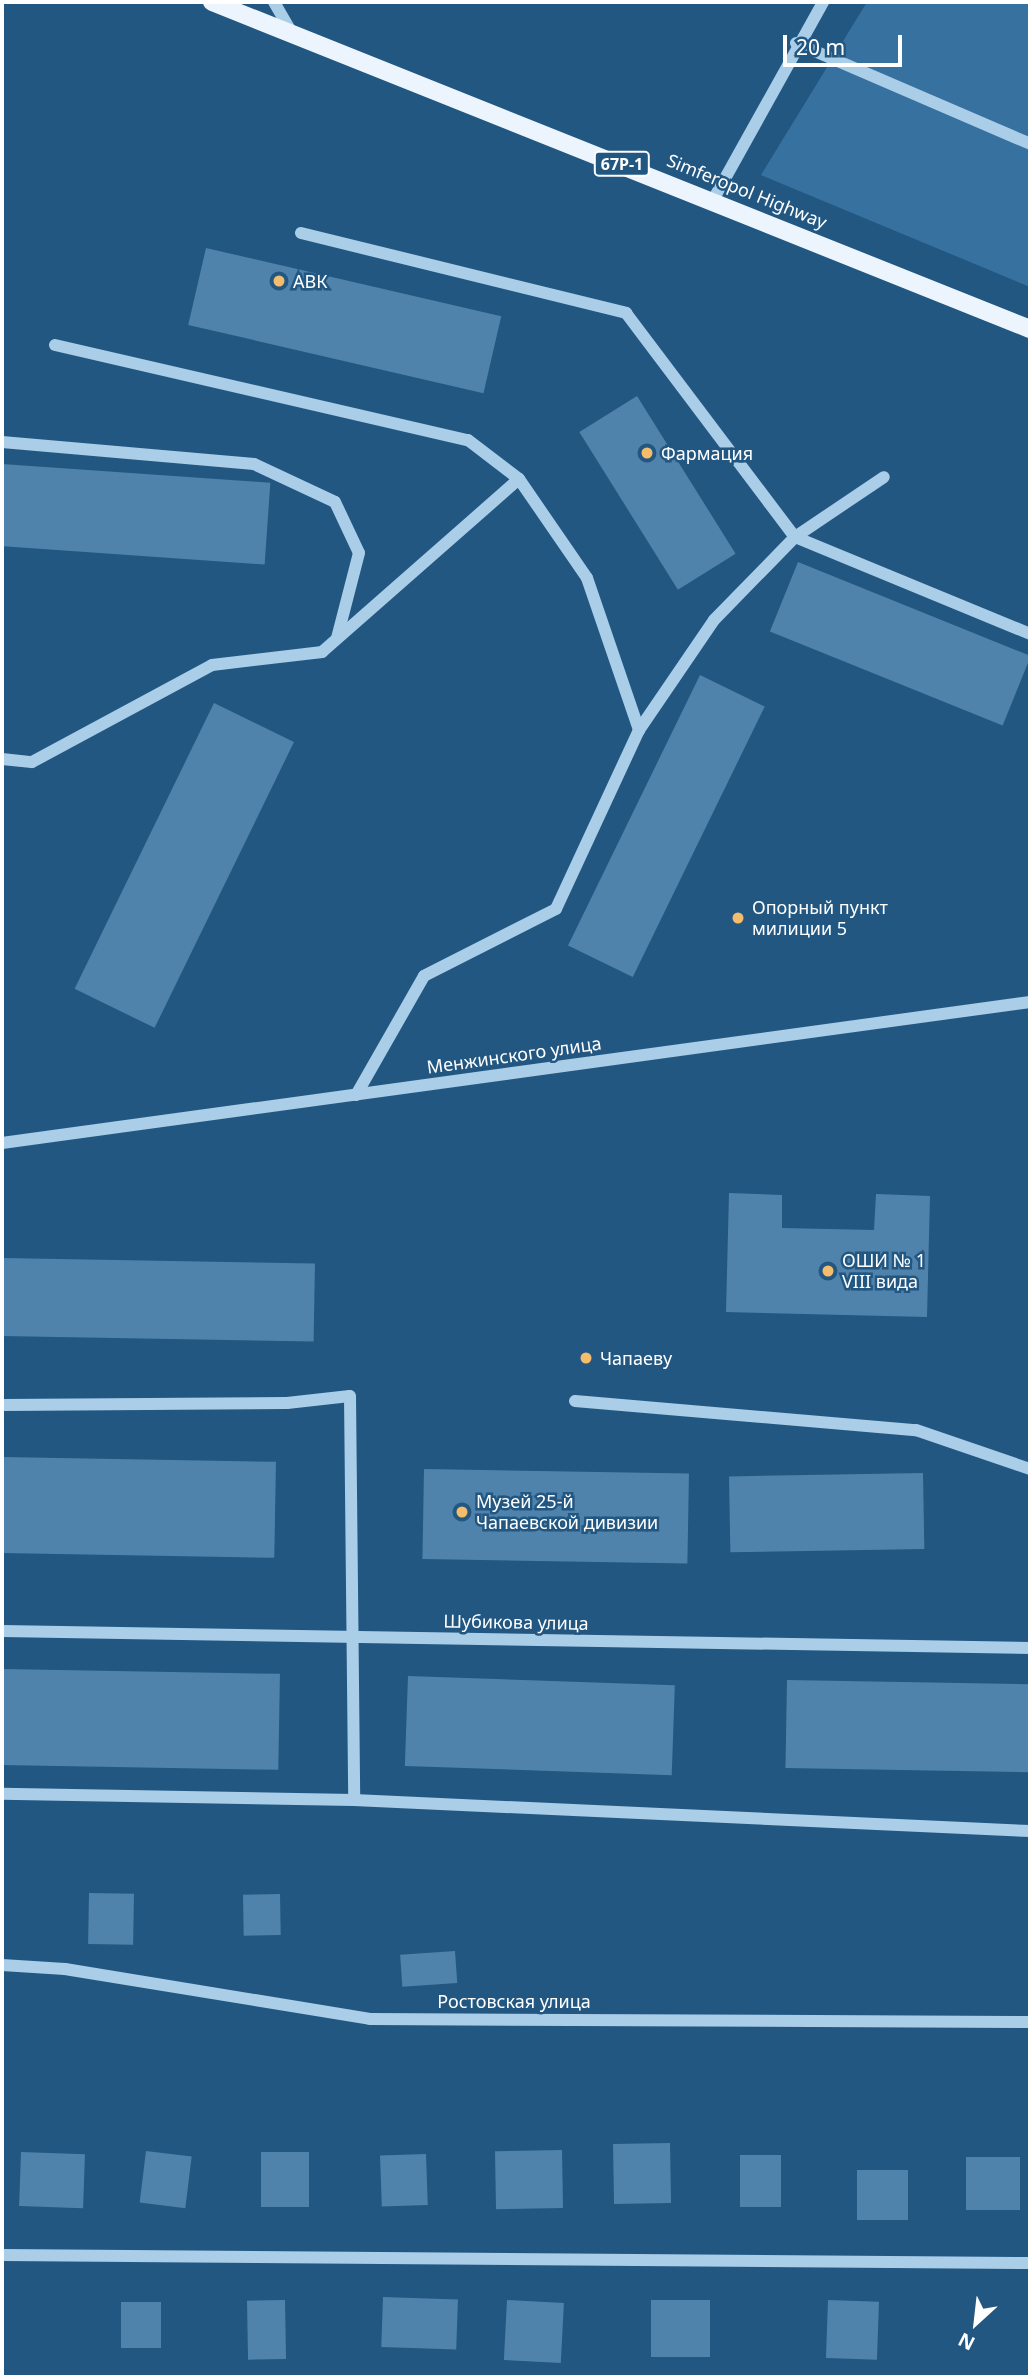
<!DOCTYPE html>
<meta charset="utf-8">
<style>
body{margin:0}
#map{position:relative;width:1032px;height:2379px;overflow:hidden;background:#225782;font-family:"Noto Sans",sans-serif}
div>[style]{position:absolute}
.green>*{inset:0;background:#3671a0}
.building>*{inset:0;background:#4f83ac;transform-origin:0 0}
.minor>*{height:12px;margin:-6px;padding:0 6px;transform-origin:6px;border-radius:6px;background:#aacde8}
.major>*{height:18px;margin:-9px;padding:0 9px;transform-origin:9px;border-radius:9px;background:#ecf5fe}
.dots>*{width:19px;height:19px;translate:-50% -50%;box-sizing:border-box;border:4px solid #225782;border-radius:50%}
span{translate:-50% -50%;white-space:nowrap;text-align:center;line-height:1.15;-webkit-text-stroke:5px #225782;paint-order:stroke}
.shield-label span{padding:2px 5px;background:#225782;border:2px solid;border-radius:5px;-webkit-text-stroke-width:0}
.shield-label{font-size:16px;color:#fff;font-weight:700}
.street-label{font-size:18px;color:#fff}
.poi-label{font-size:18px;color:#fff}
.left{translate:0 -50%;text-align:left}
.frame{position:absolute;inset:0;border:4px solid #fff;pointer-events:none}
.north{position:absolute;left:941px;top:2288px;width:70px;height:70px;-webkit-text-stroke:5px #225782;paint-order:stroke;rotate:207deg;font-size:19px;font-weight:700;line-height:28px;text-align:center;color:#fff}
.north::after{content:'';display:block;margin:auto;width:24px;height:32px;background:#fff;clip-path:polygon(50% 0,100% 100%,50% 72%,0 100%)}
.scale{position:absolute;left:783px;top:35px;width:119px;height:32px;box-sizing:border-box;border:4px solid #fff;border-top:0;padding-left:9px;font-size:21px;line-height:24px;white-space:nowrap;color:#fff;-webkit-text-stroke:5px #225782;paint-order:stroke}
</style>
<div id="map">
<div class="green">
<i style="clip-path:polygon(867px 2px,1030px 2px,1030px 287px,761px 175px)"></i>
</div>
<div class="building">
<i style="left:206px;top:248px;width:303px;height:79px;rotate:13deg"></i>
<i style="left:637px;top:396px;width:186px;height:68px;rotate:58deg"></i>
<i style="left:2px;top:464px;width:269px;height:82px;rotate:4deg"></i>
<i style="left:798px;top:562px;width:251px;height:75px;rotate:22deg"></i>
<i style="left:700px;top:675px;width:72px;height:301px;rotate:26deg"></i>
<i style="left:214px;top:703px;width:89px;height:318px;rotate:26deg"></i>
<i style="clip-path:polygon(729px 1193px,782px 1195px,782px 1228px,874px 1230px,876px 1194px,930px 1196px,927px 1317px,726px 1312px)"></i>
<i style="left:2px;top:1258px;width:313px;height:78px;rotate:1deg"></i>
<i style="left:2px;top:1457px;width:274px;height:96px;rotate:1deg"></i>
<i style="left:424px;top:1469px;width:265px;height:90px;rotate:1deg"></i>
<i style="left:923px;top:1473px;width:76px;height:194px;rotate:89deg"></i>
<i style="left:2px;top:1669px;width:278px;height:96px;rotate:1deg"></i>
<i style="left:408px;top:1676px;width:267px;height:90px;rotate:2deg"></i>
<i style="left:787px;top:1680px;width:243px;height:88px;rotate:1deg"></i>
<i style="left:89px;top:1893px;width:45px;height:51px;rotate:1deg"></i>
<i style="left:280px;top:1894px;width:41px;height:37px;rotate:89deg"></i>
<i style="left:455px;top:1951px;width:32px;height:55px;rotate:86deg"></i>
<i style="left:670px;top:2143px;width:60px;height:57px;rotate:89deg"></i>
<i style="left:562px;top:2150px;width:58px;height:67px;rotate:89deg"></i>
<i style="left:146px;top:2151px;width:46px;height:52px;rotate:7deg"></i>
<i style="left:21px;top:2152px;width:64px;height:54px;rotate:2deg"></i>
<i style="left:309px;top:2152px;width:55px;height:48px;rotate:90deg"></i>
<i style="left:426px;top:2154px;width:51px;height:46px;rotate:88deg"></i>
<i style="left:740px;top:2155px;width:41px;height:52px"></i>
<i style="left:1020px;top:2157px;width:53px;height:54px;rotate:90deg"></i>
<i style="left:857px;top:2170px;width:51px;height:50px"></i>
<i style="left:383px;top:2297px;width:75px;height:50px;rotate:2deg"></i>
<i style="left:285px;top:2300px;width:59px;height:38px;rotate:89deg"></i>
<i style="left:507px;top:2300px;width:57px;height:60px;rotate:3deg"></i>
<i style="left:651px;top:2300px;width:59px;height:57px"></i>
<i style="left:828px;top:2300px;width:51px;height:58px;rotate:2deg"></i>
<i style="left:121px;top:2302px;width:40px;height:46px"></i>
</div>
<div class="minor">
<i style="left:274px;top:2px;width:36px;rotate:60deg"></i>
<i style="left:796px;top:43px;width:255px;rotate:23.3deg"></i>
<i style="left:713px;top:200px;width:227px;rotate:-60.9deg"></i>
<i style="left:301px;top:233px;width:335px;rotate:13.8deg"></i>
<i style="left:626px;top:313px;width:281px;rotate:53deg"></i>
<i style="left:795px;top:537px;width:254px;rotate:22.4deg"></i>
<i style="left:55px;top:345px;width:424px;rotate:13deg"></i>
<i style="left:468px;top:440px;width:64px;rotate:37.4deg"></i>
<i style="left:2px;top:442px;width:253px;rotate:5deg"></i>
<i style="left:254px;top:464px;width:89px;rotate:25.1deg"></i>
<i style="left:335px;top:502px;width:56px;rotate:64.8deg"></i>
<i style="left:359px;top:553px;width:88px;rotate:104.5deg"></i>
<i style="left:639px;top:730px;width:133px;rotate:-55.7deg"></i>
<i style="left:714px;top:620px;width:116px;rotate:-45.7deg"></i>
<i style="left:795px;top:537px;width:107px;rotate:-34deg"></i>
<i style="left:2px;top:759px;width:30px;rotate:6deg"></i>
<i style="left:32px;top:762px;width:204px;rotate:-28.3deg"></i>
<i style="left:212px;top:665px;width:111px;rotate:-6.7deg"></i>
<i style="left:322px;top:652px;width:262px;rotate:-41.3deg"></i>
<i style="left:519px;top:479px;width:120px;rotate:55.5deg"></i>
<i style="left:587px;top:578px;width:161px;rotate:71.1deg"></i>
<i style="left:639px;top:730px;width:197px;rotate:114.9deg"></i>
<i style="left:556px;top:909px;width:148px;rotate:153.1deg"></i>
<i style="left:424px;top:976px;width:137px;rotate:119.7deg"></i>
<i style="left:2px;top:1143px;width:1038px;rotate:-7.81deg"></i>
<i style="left:575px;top:1401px;width:342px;rotate:4.9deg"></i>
<i style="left:916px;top:1430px;width:120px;rotate:18.9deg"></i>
<i style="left:2px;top:1405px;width:285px;rotate:-0.4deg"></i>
<i style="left:287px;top:1403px;width:63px;rotate:-6.3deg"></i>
<i style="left:350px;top:1396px;width:404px;rotate:89.4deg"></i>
<i style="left:354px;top:1800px;width:352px;rotate:-179deg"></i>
<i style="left:2px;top:1631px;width:1028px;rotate:0.95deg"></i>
<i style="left:354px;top:1800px;width:677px;rotate:2.63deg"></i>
<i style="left:2px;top:1965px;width:63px;rotate:3.6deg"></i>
<i style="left:65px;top:1969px;width:309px;rotate:9.3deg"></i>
<i style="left:370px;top:2019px;width:660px;rotate:0.26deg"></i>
<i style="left:2px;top:2255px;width:1028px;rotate:0.45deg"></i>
</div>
<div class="major">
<i style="left:212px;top:2px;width:881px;rotate:21.79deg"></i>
</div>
<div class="dots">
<i style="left:279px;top:281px;background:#f3bd6c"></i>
<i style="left:647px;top:453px;background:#f3bd6c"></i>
<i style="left:738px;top:918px;background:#f3bd6c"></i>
<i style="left:828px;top:1271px;background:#f3bd6c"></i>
<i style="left:586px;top:1358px;background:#f3bd6c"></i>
<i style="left:462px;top:1512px;background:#f3bd6c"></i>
</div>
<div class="shield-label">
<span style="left:622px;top:164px">67Р-1</span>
</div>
<div class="street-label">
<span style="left:747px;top:191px;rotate:22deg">Simferopol Highway</span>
<span style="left:514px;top:1055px;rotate:-8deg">Менжинского улица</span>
<span style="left:516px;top:1622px;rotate:1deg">Шубикова улица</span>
<span style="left:514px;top:2001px">Ростовская улица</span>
</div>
<div class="poi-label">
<span class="left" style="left:293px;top:281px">АВК</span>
<span class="left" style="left:661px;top:453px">Фармация</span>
<span class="left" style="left:752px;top:918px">Опорный пункт<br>милиции 5</span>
<span class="left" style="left:842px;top:1271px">ОШИ № 1<br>VIII вида</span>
<span class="left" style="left:600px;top:1358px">Чапаеву</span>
<span class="left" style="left:476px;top:1512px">Музей 25-й<br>Чапаевской дивизии</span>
</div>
<div class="frame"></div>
<div class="north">N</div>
<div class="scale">20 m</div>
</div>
